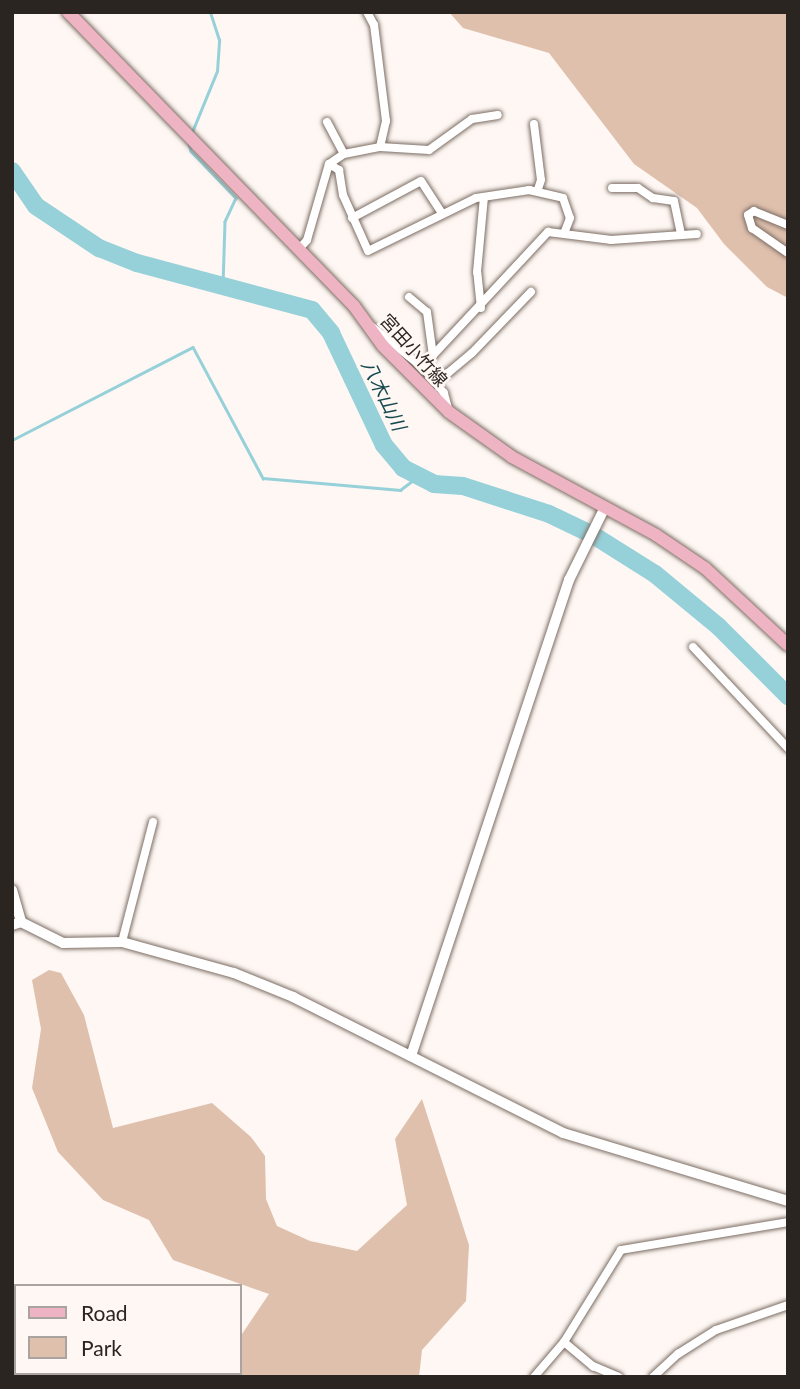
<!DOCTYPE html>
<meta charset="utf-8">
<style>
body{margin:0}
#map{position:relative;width:800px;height:1389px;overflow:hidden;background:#fef7f3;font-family:Lato,"Noto Sans JP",sans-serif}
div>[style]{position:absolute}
.green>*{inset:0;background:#dfc0ad}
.stream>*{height:2.5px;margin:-1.25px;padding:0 1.25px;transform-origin:1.25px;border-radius:1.25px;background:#96d0d9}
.river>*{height:18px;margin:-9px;padding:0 9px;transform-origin:9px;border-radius:9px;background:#96d0d9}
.roads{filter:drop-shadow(0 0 2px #7c6d64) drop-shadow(0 0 2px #7c6d64)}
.street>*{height:8px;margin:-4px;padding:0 4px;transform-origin:4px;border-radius:4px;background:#fff}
.secondary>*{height:10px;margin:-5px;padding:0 5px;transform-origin:5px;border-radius:5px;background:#fff}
.primary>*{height:12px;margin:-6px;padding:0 6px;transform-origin:6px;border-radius:6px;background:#efb4c4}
span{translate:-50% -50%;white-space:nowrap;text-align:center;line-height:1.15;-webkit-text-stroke:5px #fef7f3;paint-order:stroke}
.street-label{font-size:18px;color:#2b2521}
.water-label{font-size:19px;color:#15494f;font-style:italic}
.frame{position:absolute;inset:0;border:14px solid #2b2521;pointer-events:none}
.legend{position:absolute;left:14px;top:1284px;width:228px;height:91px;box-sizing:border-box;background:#fef7f3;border:2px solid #aaa39f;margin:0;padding:9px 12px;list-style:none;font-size:21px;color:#2b2521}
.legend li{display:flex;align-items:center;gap:14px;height:35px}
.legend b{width:35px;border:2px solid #aaa39f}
</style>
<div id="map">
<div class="green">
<i style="clip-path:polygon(449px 12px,788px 12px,788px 298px,767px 287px,724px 244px,697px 208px,634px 164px,549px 53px,463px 28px)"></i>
<i style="clip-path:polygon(49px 970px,61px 973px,84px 1015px,113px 1128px,212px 1103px,251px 1137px,265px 1156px,266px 1199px,277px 1226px,310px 1241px,357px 1251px,407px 1205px,395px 1139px,422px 1099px,469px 1245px,466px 1301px,422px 1350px,419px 1377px,223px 1377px,222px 1373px,240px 1373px,240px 1337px,269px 1294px,173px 1260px,149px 1220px,103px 1200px,58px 1152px,32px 1088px,41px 1029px,32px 980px)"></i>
</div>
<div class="stream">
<i style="left:192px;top:132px;width:66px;rotate:-67.7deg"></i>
<i style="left:217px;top:71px;width:31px;rotate:-86deg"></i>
<i style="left:219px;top:40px;width:29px;rotate:-108deg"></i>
<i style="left:188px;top:141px;width:10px;rotate:73deg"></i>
<i style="left:191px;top:151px;width:65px;rotate:46.2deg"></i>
<i style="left:236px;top:198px;width:26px;rotate:115deg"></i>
<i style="left:225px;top:222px;width:62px;rotate:91.8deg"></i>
<i style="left:12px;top:440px;width:203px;rotate:-27.2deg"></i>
<i style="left:193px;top:347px;width:149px;rotate:61.9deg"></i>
<i style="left:263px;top:478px;width:138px;rotate:5deg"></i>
<i style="left:400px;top:490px;width:21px;rotate:-37deg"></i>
</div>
<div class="river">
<i style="left:12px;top:171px;width:42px;rotate:55.6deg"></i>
<i style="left:36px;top:206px;width:76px;rotate:33.7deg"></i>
<i style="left:99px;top:248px;width:41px;rotate:21.5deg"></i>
<i style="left:137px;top:263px;width:181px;rotate:15deg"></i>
<i style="left:312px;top:310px;width:30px;rotate:50deg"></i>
<i style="left:331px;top:333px;width:124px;rotate:64.7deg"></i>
<i style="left:384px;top:445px;width:30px;rotate:50deg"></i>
<i style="left:403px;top:468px;width:35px;rotate:27deg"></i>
<i style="left:434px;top:484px;width:29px;rotate:4deg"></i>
<i style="left:463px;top:486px;width:90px;rotate:18deg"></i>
<i style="left:549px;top:514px;width:49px;rotate:25.5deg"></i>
<i style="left:593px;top:535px;width:73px;rotate:32.2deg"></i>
<i style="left:655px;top:574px;width:83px;rotate:39.6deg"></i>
<i style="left:719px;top:627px;width:98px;rotate:45deg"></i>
</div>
<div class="roads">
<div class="street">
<i style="left:327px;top:122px;width:36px;rotate:62deg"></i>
<i style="left:534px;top:124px;width:56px;rotate:82.9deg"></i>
<i style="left:541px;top:180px;width:9px;rotate:108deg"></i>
<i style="left:380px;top:147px;width:49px;rotate:3.5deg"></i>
<i style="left:429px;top:150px;width:53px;rotate:-35.8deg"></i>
<i style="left:472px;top:119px;width:26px;rotate:-9deg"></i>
<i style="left:329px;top:164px;width:12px;rotate:31deg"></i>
<i style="left:339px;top:170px;width:25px;rotate:81deg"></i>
<i style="left:343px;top:195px;width:61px;rotate:65.9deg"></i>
<i style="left:368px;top:251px;width:120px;rotate:-26.1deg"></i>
<i style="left:476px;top:198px;width:54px;rotate:-8.6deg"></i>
<i style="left:529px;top:190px;width:35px;rotate:13deg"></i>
<i style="left:563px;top:198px;width:21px;rotate:71deg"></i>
<i style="left:570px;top:218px;width:17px;rotate:111deg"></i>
<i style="left:612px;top:188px;width:26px"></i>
<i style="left:638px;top:188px;width:18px;rotate:34deg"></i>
<i style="left:653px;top:198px;width:21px;rotate:8deg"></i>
<i style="left:674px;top:201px;width:34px;rotate:78deg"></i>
<i style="left:352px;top:218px;width:78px;rotate:-28.2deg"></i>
<i style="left:421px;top:181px;width:38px;rotate:57deg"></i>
<i style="left:788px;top:225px;width:37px;rotate:-158deg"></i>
<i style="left:754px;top:211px;width:7px;rotate:146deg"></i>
<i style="left:748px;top:215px;width:14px;rotate:73deg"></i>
<i style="left:752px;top:228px;width:44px;rotate:34.8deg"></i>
<i style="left:299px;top:249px;width:12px;rotate:-48deg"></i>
<i style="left:307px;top:240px;width:79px;rotate:-73.9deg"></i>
<i style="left:329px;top:164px;width:18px;rotate:-34deg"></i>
<i style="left:344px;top:154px;width:37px;rotate:-11deg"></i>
<i style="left:380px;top:147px;width:27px;rotate:-77deg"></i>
<i style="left:386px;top:121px;width:97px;rotate:-97.1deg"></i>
<i style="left:374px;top:25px;width:15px;rotate:-118deg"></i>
<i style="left:409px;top:297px;width:23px;rotate:40deg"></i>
<i style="left:427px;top:312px;width:44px;rotate:82.2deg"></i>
<i style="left:481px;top:308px;width:36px;rotate:-96deg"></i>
<i style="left:477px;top:272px;width:75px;rotate:-84.7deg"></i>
<i style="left:370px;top:325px;width:67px;rotate:38.9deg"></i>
<i style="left:432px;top:379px;width:17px;rotate:-21deg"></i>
<i style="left:448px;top:373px;width:31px;rotate:-40deg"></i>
<i style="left:472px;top:353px;width:85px;rotate:-46deg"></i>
<i style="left:449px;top:412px;width:20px;rotate:-105deg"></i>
<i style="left:444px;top:393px;width:34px;rotate:-130deg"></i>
<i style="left:422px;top:367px;width:185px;rotate:-47deg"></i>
<i style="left:548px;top:232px;width:64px;rotate:7.2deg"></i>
<i style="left:611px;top:240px;width:86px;rotate:-4deg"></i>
<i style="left:693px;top:647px;width:139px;rotate:46.8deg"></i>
<i style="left:122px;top:942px;width:124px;rotate:-75.5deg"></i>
<i style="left:564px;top:1342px;width:38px;rotate:40deg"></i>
<i style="left:593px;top:1366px;width:28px;rotate:23deg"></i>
<i style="left:534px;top:1377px;width:46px;rotate:-49.4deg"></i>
<i style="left:564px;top:1342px;width:108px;rotate:-58.2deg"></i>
<i style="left:621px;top:1250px;width:169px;rotate:-9.5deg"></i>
<i style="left:653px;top:1377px;width:34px;rotate:-43deg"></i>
<i style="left:678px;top:1354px;width:45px;rotate:-32.3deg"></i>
<i style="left:716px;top:1330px;width:76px;rotate:-19.1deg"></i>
</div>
<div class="secondary">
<i style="left:12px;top:890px;width:33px;rotate:74deg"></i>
<i style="left:12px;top:925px;width:9px;rotate:-18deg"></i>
<i style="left:21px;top:922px;width:47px;rotate:26.6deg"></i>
<i style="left:63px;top:943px;width:59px;rotate:-1deg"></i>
<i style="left:122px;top:942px;width:116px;rotate:15.5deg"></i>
<i style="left:234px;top:973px;width:64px;rotate:22.1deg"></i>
<i style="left:293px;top:997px;width:302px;rotate:26.7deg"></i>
<i style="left:563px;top:1133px;width:235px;rotate:16.8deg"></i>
<i style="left:411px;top:1056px;width:502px;rotate:-71.64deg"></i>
<i style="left:569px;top:580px;width:81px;rotate:-63.7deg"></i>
</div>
<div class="primary">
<i style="left:68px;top:12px;width:410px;rotate:45.8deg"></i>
<i style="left:354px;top:306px;width:49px;rotate:54.1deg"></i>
<i style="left:383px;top:346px;width:93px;rotate:45deg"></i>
<i style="left:449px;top:412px;width:77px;rotate:35.5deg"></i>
<i style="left:512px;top:457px;width:164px;rotate:28.4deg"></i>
<i style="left:656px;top:535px;width:59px;rotate:34deg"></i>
<i style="left:705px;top:568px;width:113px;rotate:42.9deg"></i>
</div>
</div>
<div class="street-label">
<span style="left:414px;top:350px;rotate:48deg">宮田小竹線</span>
</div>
<div class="water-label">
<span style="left:384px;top:395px;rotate:64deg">八木山川</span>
</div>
<div class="frame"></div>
<ul class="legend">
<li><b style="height:9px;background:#efb4c4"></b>Road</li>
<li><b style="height:19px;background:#dfc0ad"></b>Park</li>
</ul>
</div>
